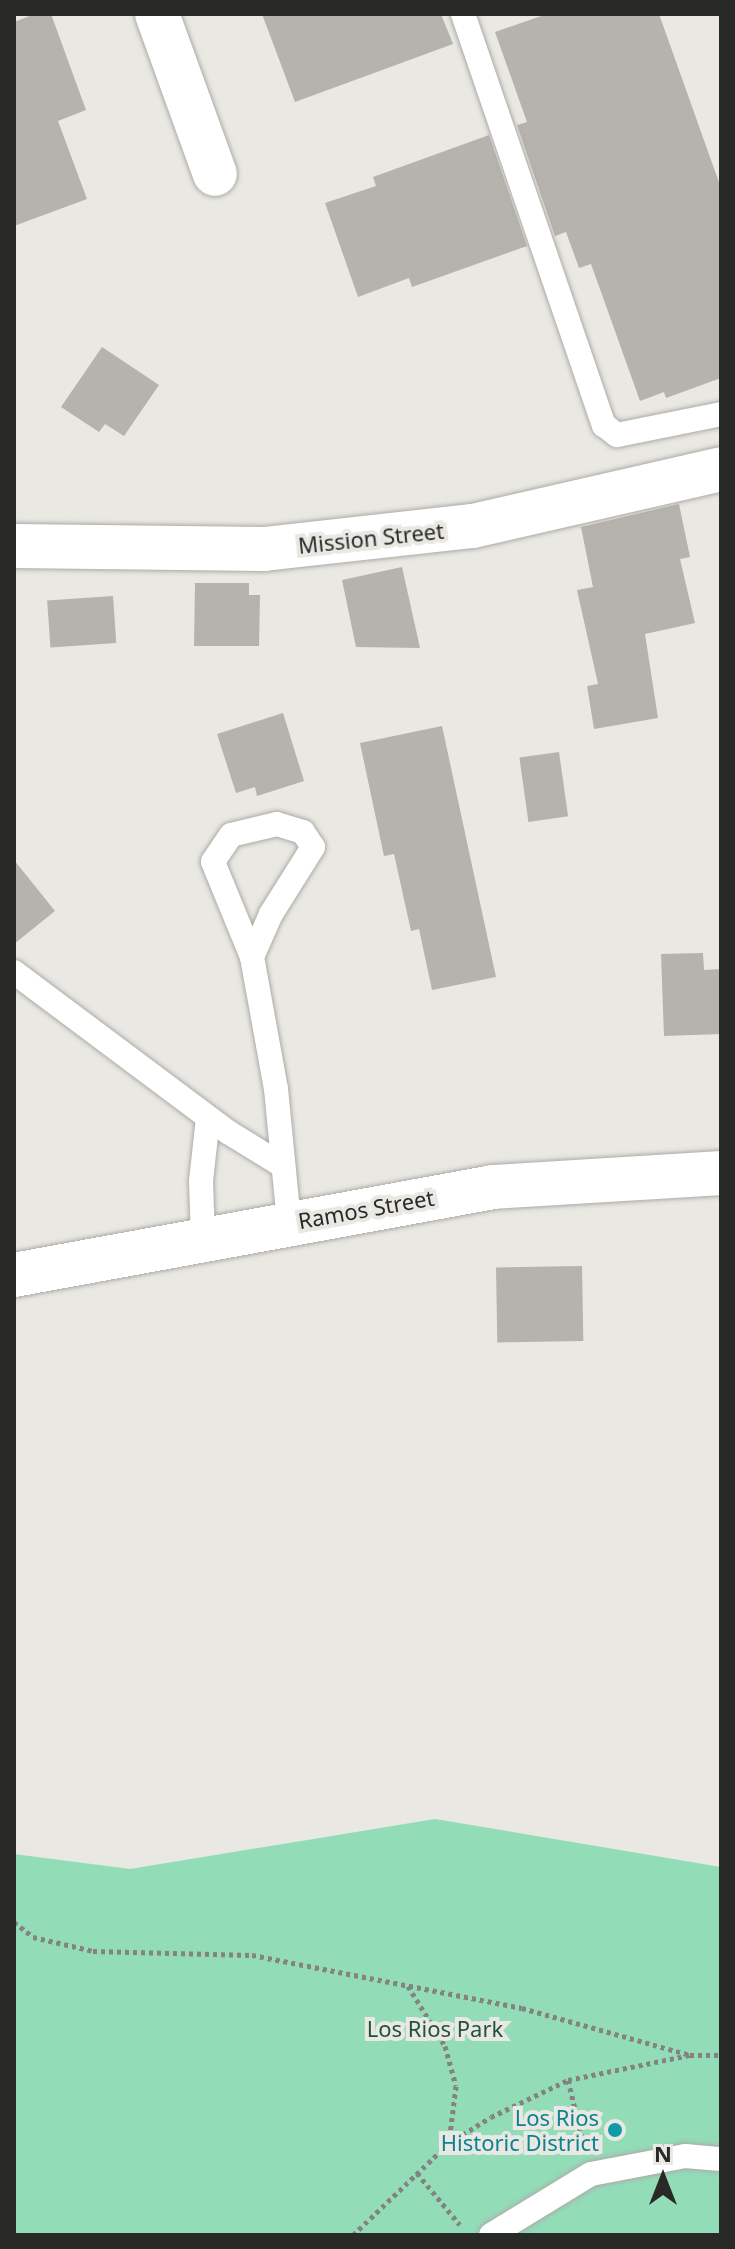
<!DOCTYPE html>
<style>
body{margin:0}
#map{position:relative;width:735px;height:2249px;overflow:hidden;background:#e9e8e3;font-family:"Noto Sans",sans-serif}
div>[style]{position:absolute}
.green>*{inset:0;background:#93dcb8}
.building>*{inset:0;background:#b6b2ae;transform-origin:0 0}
.path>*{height:5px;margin-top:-2.5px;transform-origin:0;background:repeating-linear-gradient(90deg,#848380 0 4px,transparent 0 8px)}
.roads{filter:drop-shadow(0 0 2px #acaba6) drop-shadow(0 0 2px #acaba6)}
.lane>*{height:24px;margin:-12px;padding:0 12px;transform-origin:12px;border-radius:12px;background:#fff}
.street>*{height:44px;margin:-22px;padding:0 22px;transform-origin:22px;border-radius:22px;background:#fff}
.dots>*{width:22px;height:22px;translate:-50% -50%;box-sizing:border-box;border:4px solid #e9e8e3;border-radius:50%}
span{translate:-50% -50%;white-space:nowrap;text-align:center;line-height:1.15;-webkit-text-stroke:8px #e9e8e3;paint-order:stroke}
.street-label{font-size:22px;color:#292927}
.park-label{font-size:22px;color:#23523d}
.culture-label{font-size:22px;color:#0d838f}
.right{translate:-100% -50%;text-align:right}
.frame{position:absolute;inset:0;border:16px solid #292927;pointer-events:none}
.north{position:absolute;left:623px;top:2137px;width:80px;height:80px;-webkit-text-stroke:6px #e9e8e3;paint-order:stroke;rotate:0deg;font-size:22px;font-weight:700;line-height:32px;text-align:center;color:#292927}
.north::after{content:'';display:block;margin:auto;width:28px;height:36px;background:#292927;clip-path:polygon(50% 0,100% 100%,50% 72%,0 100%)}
</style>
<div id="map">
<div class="green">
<i style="clip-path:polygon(435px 1819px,721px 1867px,721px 2235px,14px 2235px,14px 1854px,130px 1869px)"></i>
</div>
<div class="building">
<i style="clip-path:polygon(35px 14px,51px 14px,86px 110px,58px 121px,87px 199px,14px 226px,14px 22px)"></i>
<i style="clip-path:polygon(262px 14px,441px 14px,453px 44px,295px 102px)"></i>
<i style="clip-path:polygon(547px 14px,659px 14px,721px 188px,721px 378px,666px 398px,664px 392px,640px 401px,591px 264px,579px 268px,566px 232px,555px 236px,517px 125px,527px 122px,495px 32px)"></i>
<i style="clip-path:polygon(489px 135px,527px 246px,412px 287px,409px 278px,358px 297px,325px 203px,376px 186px,373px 177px)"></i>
<i style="clip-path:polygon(102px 347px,159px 385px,124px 436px,105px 424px,99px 432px,61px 407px)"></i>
<i style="clip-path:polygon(679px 504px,690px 557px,680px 559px,695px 623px,645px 634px,658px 718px,594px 729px,587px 686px,598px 684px,577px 590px,593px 587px,581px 527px)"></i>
<i style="clip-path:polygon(402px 567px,420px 648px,356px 647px,342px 580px)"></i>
<i style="clip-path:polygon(195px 583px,249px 583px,249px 595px,260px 595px,259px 646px,194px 646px)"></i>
<i style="left:113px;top:596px;width:47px;height:66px;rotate:86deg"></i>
<i style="clip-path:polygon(283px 713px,304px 781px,257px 796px,255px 787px,236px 793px,217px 734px)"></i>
<i style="clip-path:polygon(442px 726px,496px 977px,432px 990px,419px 929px,411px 931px,394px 854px,384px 856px,360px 743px)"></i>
<i style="left:559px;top:752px;width:65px;height:40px;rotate:82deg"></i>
<i style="clip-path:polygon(14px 860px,55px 911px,14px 944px)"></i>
<i style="clip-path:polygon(703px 953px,704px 970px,721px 969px,721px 1034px,664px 1036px,661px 954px)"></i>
<i style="left:582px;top:1266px;width:75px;height:86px;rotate:89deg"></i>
</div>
<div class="path">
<i style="left:14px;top:1922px;width:24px;rotate:38deg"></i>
<i style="left:33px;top:1937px;width:62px;rotate:13.1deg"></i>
<i style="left:93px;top:1951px;width:159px;rotate:1.4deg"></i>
<i style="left:252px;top:1955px;width:275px;rotate:11.1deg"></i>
<i style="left:522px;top:2008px;width:174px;rotate:15.6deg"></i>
<i style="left:408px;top:1986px;width:70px;rotate:58.3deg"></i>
<i style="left:445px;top:2046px;width:41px;rotate:74.6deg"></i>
<i style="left:456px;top:2086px;width:56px;rotate:97.1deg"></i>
<i style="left:568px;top:2080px;width:64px;rotate:76.4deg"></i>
<i style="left:417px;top:2173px;width:67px;rotate:50.4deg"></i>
<i style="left:353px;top:2235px;width:133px;rotate:-43.8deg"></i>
<i style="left:449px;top:2143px;width:49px;rotate:-31.8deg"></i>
<i style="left:491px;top:2117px;width:85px;rotate:-25.7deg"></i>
<i style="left:568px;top:2080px;width:125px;rotate:-11.6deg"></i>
<i style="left:690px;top:2055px;width:31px"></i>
</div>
<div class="roads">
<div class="lane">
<i style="left:463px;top:14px;width:435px;rotate:71.1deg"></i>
<i style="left:604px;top:425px;width:16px;rotate:38deg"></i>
<i style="left:617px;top:435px;width:106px;rotate:-11.4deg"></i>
<i style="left:252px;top:957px;width:47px;rotate:-66.2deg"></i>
<i style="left:271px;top:914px;width:79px;rotate:-57.9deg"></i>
<i style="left:313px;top:847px;width:18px;rotate:-124deg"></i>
<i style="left:303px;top:832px;width:27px;rotate:-163deg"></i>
<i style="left:277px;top:824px;width:47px;rotate:166.6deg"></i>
<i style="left:231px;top:835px;width:32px;rotate:124deg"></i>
<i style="left:213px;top:862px;width:103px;rotate:67.7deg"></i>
<i style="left:252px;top:957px;width:134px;rotate:79.7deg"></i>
<i style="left:276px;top:1089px;width:134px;rotate:84.4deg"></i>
<i style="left:14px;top:972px;width:267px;rotate:36.8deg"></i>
<i style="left:228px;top:1132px;width:65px;rotate:31.7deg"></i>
<i style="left:203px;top:1240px;width:59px;rotate:-91.9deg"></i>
<i style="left:201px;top:1181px;width:63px;rotate:-83.7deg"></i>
<i style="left:491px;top:2235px;width:117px;rotate:-31.4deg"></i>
<i style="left:591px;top:2174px;width:96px;rotate:-10.8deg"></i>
<i style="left:685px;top:2156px;width:36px;rotate:5deg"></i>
</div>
<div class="street">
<i style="left:157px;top:14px;width:170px;rotate:70.1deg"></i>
<i style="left:14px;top:546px;width:250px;rotate:0.7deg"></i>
<i style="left:264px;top:549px;width:210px;rotate:-6.3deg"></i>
<i style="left:473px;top:526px;width:254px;rotate:-12.9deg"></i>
<i style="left:14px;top:1275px;width:486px;rotate:-10.4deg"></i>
<i style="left:492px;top:1187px;width:229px;rotate:-3.5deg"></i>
</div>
</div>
<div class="dots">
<i style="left:615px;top:2130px;background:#0f9aa8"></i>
</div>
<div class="street-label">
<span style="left:371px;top:538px;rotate:-6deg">Mission Street</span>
<span style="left:366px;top:1209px;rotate:-10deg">Ramos Street</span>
</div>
<div class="park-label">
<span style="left:435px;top:2029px">Los Rios Park</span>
</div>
<div class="culture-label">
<span class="right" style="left:599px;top:2130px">Los Rios<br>Historic District</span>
</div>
<div class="frame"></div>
<div class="north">N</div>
</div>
